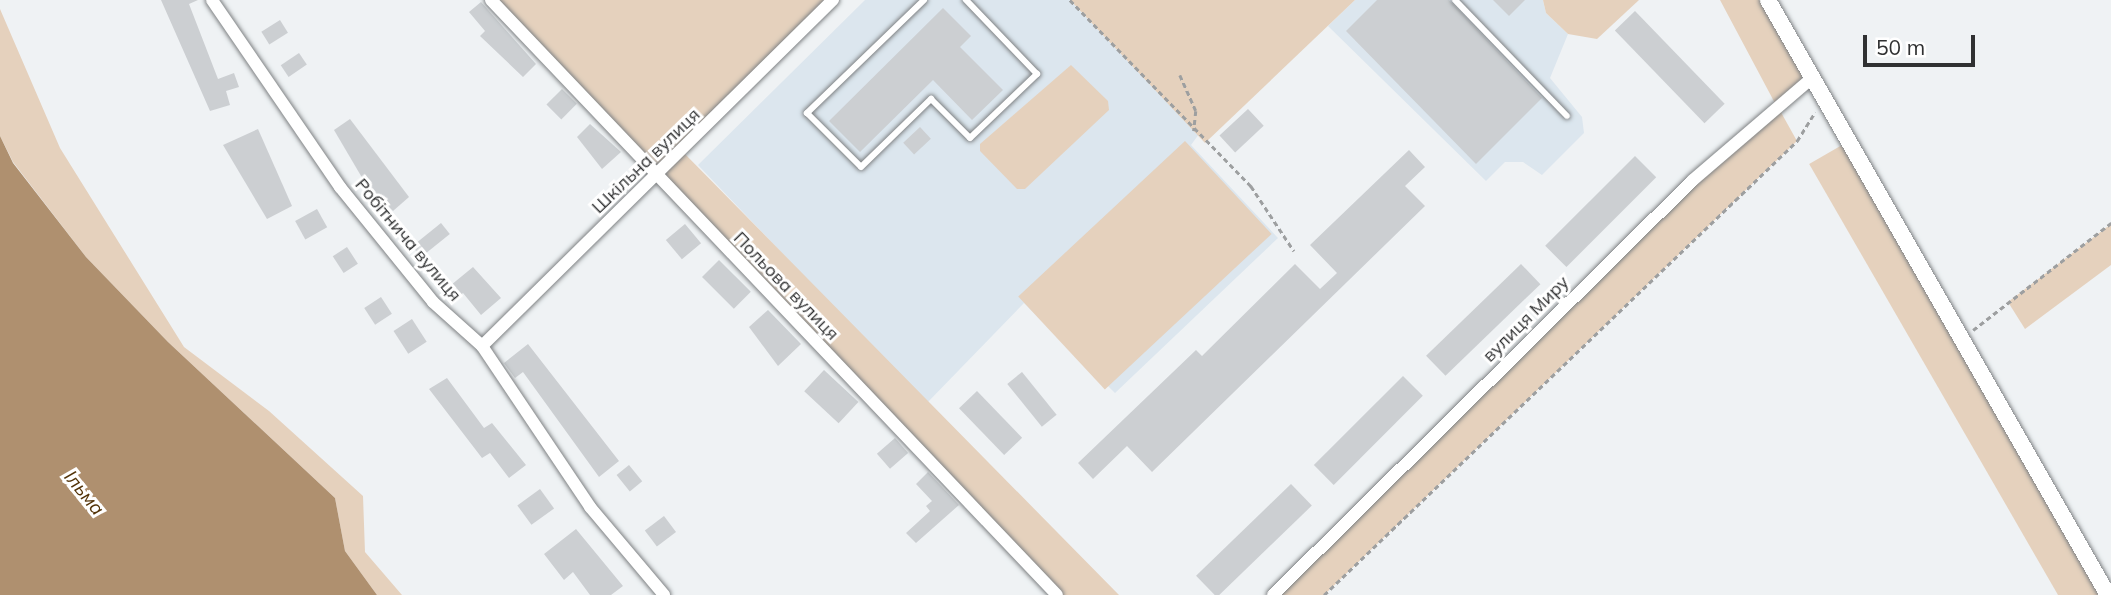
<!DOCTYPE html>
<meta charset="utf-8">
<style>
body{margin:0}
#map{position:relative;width:2111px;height:595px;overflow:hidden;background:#eff2f4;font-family:Mulish,sans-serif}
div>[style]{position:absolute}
.built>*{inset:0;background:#dce6ee}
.green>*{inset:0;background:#e5d1bd;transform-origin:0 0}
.water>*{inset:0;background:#af906f}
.building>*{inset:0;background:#cccfd2;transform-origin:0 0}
.path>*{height:2.5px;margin-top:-1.25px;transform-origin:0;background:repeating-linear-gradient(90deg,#9d9fa0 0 5px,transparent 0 8.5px)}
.roads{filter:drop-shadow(0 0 2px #7f8284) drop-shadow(0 0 2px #7f8284)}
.service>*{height:6px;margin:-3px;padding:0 3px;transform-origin:3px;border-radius:3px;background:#fff}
.minor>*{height:12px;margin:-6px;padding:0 6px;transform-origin:6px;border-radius:6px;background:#fff}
.tertiary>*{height:16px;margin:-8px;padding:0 8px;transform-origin:8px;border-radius:8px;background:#fff}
span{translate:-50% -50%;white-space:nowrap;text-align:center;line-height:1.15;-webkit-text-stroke:6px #fff;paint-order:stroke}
.street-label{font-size:18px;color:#303132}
.water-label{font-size:19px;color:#533308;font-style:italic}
.scale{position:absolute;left:1863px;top:35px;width:112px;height:32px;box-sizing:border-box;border:4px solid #303132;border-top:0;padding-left:9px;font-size:21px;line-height:24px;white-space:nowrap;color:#303132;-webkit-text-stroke:5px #fff;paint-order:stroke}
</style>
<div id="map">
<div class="built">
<i style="clip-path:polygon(865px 0,1070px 0,1199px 134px,1191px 145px,1278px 238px,1115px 393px,1024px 303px,926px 404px,698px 165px)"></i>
<i style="clip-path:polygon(1355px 0,1543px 0,1546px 13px,1568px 34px,1550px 78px,1582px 117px,1584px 133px,1542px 175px,1523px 162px,1505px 162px,1486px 181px,1328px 26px)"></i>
</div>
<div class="green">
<i style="clip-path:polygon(493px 0,833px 0,682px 151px,1119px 595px,1058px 595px)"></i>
<i style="clip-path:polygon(1070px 0,1355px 0,1205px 143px)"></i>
<i style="clip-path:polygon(1543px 0,1639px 0,1597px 39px,1568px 34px,1546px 13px)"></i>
<i style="clip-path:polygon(1720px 0,1768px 0,1813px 77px,1778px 107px,1797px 141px,1324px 595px,1273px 595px,1693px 180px,1777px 107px)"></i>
<i style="clip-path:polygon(0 9px,60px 148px,184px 347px,269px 411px,363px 496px,365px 552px,402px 595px,377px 595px,345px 551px,335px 498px,168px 342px,86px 257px,13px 162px,0 136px)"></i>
<i style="clip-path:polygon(1071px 65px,1108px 101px,1109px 110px,1025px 189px,1017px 189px,980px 151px,980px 144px)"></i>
<i style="left:1185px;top:141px;width:127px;height:228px;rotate:47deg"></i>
<i style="left:1849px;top:141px;width:523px;height:46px;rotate:60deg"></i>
<i style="clip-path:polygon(2111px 224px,2111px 265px,2025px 329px,2008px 302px)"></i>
</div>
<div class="water">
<i style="clip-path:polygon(0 136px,13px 163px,86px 257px,168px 342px,335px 498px,345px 551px,377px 595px,0 595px)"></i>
</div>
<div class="building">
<i style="clip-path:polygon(161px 0,198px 0,189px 4px,218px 79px,234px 73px,239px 87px,226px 91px,230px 105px,210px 111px)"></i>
<i style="clip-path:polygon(1377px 0,1449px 0,1542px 98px,1476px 164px,1346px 31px)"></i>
<i style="clip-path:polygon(1493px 0,1525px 0,1509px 16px)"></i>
<i style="clip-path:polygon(481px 2px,536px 64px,523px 77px,480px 36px,485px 31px,469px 12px)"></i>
<i style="clip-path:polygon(943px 8px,971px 36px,960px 47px,1003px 90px,972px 120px,933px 80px,860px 152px,829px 121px)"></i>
<i style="left:1635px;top:11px;width:129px;height:28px;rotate:46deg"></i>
<i style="left:280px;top:20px;width:15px;height:22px;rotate:58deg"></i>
<i style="left:299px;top:53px;width:14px;height:22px;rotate:56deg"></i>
<i style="left:562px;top:89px;width:21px;height:22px;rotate:45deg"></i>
<i style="left:1248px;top:109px;width:23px;height:39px;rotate:47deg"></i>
<i style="clip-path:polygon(350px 119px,409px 197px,393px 211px,364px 181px,334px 130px)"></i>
<i style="clip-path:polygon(590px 124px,621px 152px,602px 169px,577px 137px)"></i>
<i style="left:920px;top:127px;width:16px;height:23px;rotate:47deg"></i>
<i style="clip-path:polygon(258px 129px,292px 206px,267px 219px,223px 145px)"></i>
<i style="clip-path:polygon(1409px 150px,1425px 167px,1405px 186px,1425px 206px,1152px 472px,1127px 446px,1093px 479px,1078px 463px,1196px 350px,1202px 356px,1295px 264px,1320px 289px,1337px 273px,1310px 245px)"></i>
<i style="left:1635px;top:156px;width:30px;height:127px;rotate:45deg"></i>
<i style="left:317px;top:209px;width:21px;height:25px;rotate:61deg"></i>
<i style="left:441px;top:223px;width:14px;height:37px;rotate:51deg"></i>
<i style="left:685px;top:224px;width:25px;height:25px;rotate:50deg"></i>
<i style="left:347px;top:247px;width:20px;height:17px;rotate:57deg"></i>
<i style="left:719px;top:260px;width:45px;height:24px;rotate:45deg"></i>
<i style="left:1521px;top:264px;width:28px;height:132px;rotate:46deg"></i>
<i style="clip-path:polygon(473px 267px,501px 298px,481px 315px,463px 293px,454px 301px,445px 290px)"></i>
<i style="left:381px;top:297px;width:20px;height:20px;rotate:57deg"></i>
<i style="clip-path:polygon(768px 310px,801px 344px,778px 366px,749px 327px)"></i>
<i style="left:412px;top:319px;width:27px;height:22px;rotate:57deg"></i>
<i style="clip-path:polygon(528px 344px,619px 461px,599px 477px,523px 372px,515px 378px,504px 363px)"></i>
<i style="left:824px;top:370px;width:47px;height:29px;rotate:43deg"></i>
<i style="left:1022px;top:372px;width:55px;height:19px;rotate:51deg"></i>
<i style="left:1403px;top:376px;width:28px;height:126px;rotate:45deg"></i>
<i style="clip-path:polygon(447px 378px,484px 428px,492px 423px,526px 465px,509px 478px,490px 453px,482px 458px,429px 389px)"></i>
<i style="left:977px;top:391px;width:65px;height:25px;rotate:46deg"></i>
<i style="left:895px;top:438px;width:20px;height:24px;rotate:49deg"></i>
<i style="left:629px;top:465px;width:21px;height:16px;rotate:51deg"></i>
<i style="clip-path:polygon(928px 472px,959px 505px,916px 543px,906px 533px,930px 511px,926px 506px,932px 501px,916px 484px)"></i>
<i style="left:1291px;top:484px;width:30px;height:132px;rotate:46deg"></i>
<i style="left:540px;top:489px;width:24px;height:28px;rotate:54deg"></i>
<i style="left:664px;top:516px;width:20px;height:24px;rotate:53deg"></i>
<i style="clip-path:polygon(576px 529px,623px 586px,611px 595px,590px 595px,573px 572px,564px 580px,544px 554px)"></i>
</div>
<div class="path">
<i style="left:1070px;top:0;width:260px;rotate:45.8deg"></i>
<i style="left:1251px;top:186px;width:78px;rotate:56.5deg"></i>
<i style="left:1180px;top:75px;width:39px;rotate:66deg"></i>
<i style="left:1196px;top:111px;width:20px;rotate:96deg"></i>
<i style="left:1973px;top:330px;width:175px;rotate:-37.8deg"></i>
<i style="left:1324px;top:595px;width:656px;rotate:-43.83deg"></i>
<i style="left:1797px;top:141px;width:34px;rotate:-58deg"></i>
</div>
<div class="roads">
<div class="service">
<i style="left:924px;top:0;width:163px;rotate:136deg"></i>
<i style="left:807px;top:113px;width:76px;rotate:45deg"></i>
<i style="left:861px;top:167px;width:98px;rotate:-44.2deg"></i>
<i style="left:931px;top:99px;width:55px;rotate:45deg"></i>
<i style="left:970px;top:138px;width:93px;rotate:-43.7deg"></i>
<i style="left:1037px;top:74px;width:103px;rotate:-133.8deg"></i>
<i style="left:1455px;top:0;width:161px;rotate:46deg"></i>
</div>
<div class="minor">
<i style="left:212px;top:0;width:227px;rotate:55.6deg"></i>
<i style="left:340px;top:187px;width:148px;rotate:51deg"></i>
<i style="left:433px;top:302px;width:66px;rotate:41.9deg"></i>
<i style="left:482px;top:346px;width:194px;rotate:56.1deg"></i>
<i style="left:590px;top:507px;width:115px;rotate:49.9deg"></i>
<i style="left:491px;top:0;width:821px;rotate:46.43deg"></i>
<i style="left:482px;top:346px;width:493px;rotate:-44.6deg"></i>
<i style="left:1273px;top:595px;width:590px;rotate:-44.66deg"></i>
<i style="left:1693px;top:180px;width:158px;rotate:-40.6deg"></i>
</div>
<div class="tertiary">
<i style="left:1768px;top:0;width:685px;rotate:60.26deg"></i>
</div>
</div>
<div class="street-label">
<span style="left:646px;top:161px;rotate:-44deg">Шкільна вулиця</span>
<span style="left:408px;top:240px;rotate:50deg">Робітнича вулиця</span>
<span style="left:786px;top:286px;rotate:46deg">Польова вулиця</span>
<span style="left:1526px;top:319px;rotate:-45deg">вулиця Миру</span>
</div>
<div class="water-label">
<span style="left:84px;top:493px;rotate:51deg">Ільма</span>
</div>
<div class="scale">50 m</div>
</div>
